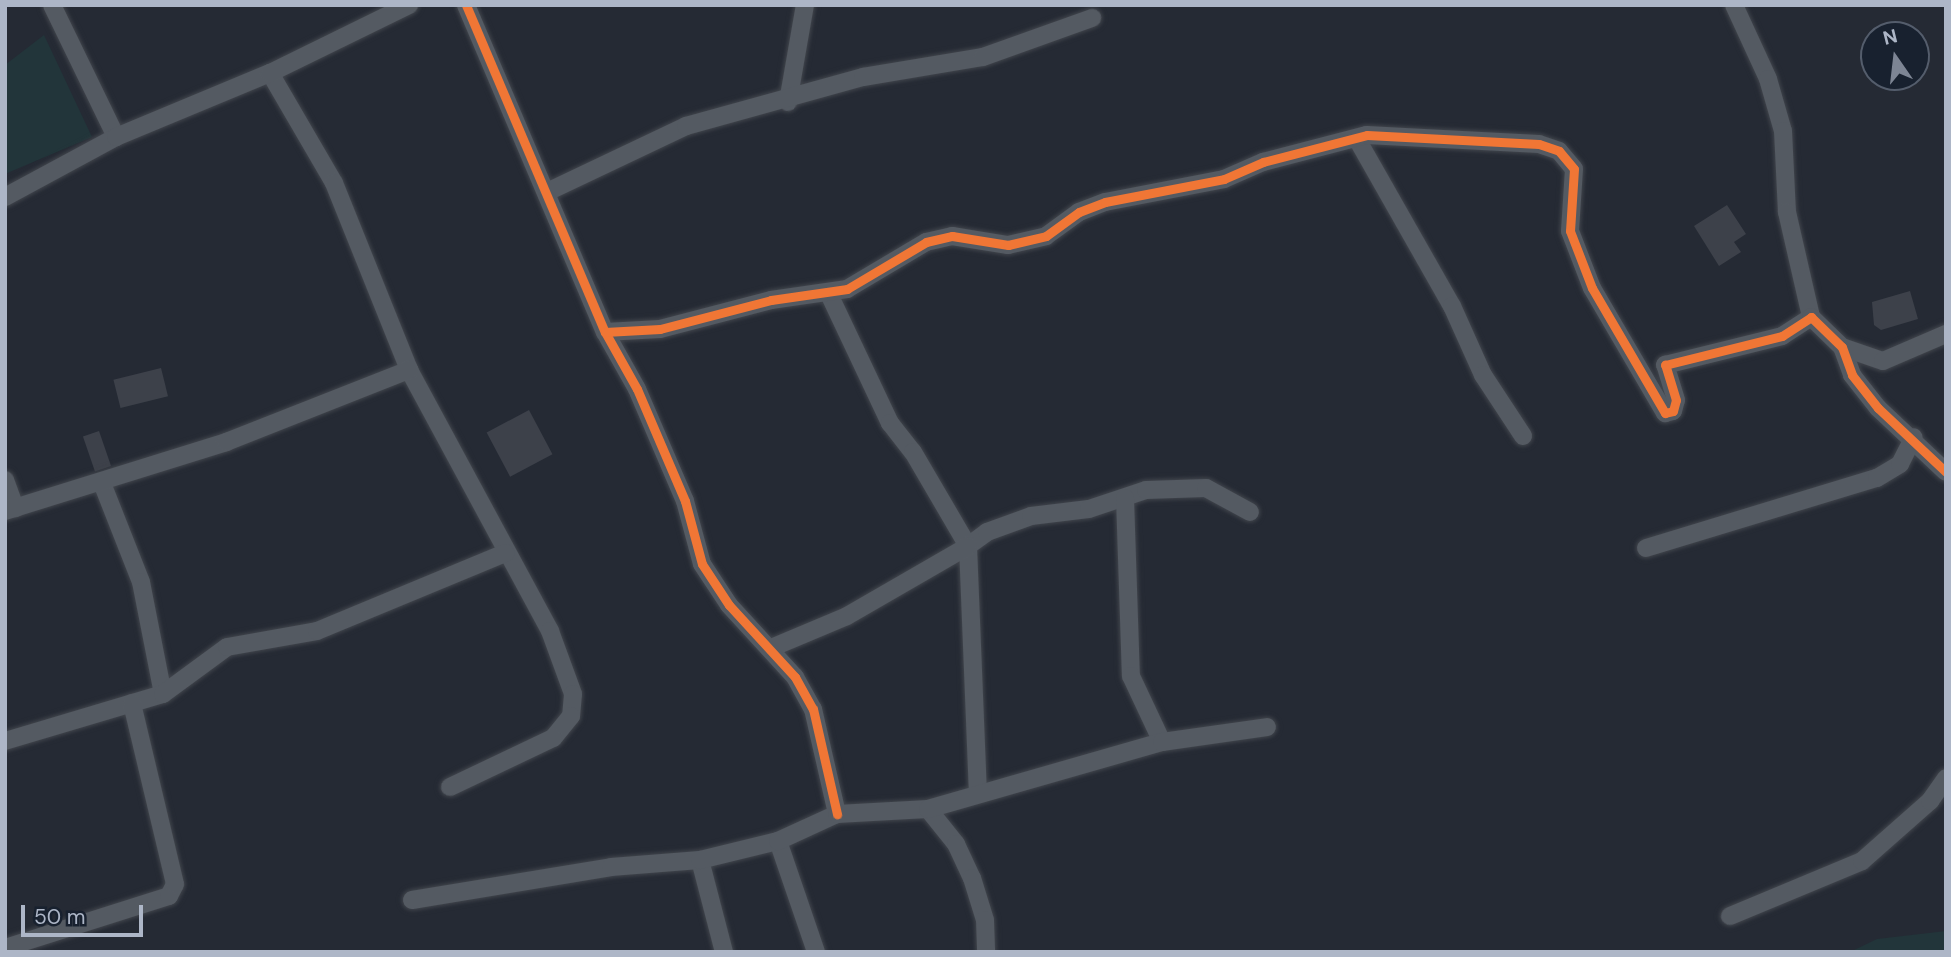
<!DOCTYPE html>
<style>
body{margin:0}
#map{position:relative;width:1951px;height:957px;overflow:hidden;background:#252a34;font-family:"DM Sans",sans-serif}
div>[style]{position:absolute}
.green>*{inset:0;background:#22353a}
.building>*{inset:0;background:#3d414a;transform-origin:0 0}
.roads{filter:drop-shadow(0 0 2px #41454c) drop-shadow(0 0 2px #41454c)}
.minor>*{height:18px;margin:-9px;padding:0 9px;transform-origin:9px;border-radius:9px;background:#545a62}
.cycleway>*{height:9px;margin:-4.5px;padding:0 4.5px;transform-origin:4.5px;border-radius:4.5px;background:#f07635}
span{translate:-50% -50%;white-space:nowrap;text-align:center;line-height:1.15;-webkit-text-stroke:5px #18212f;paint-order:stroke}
.frame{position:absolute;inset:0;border:7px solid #adb6c7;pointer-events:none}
.north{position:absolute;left:1860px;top:21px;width:70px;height:70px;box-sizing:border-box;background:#18212f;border:2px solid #545d6c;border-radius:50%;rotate:346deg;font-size:19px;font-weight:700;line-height:28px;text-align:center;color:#adb6c7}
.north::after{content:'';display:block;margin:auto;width:24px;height:32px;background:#7d8594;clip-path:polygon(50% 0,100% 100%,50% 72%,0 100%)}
.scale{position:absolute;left:21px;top:905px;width:122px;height:32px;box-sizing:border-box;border:4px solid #adb6c7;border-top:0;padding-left:9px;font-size:21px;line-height:24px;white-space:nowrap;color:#adb6c7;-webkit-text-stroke:5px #18212f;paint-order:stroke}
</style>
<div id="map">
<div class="green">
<i style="clip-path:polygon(44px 35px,92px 137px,5px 174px,5px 65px)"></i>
<i style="clip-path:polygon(1946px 931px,1946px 952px,1850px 952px,1877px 939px)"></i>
</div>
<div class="building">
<i style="clip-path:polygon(1727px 205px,1746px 234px,1734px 242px,1741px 252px,1719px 266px,1694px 226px)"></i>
<i style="clip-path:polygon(1910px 291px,1918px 319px,1881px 330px,1874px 325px,1872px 302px)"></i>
<i style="left:161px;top:368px;width:29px;height:49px;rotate:76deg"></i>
<i style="left:529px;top:410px;width:50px;height:48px;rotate:62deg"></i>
<i style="left:99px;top:431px;width:37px;height:17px;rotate:71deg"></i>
</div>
<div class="roads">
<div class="minor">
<i style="left:52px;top:5px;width:147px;rotate:64.1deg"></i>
<i style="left:466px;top:5px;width:355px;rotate:67deg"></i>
<i style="left:605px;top:332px;width:65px;rotate:60.7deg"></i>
<i style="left:637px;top:389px;width:122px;rotate:66.8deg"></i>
<i style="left:685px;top:501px;width:65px;rotate:74.9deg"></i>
<i style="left:702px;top:564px;width:49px;rotate:56.6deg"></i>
<i style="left:729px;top:605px;width:98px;rotate:47.5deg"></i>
<i style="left:795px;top:677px;width:37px;rotate:61deg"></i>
<i style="left:813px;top:709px;width:108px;rotate:77.1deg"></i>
<i style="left:1734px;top:5px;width:81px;rotate:65.3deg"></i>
<i style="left:1768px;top:79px;width:54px;rotate:73.9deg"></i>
<i style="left:1783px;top:131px;width:81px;rotate:87.2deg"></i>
<i style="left:1787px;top:212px;width:108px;rotate:77.1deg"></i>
<i style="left:270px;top:73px;width:127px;rotate:59.8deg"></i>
<i style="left:334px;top:183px;width:201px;rotate:68.1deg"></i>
<i style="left:409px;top:370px;width:297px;rotate:61.6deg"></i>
<i style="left:550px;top:631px;width:67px;rotate:69.9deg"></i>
<i style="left:573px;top:694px;width:22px;rotate:95deg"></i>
<i style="left:571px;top:716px;width:28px;rotate:129deg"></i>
<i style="left:553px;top:738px;width:114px;rotate:154.6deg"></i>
<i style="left:788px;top:102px;width:98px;rotate:-80.1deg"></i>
<i style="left:1357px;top:139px;width:192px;rotate:60.4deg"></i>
<i style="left:1452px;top:306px;width:76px;rotate:65.8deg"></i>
<i style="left:1483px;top:375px;width:73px;rotate:56.7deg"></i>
<i style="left:547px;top:192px;width:154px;rotate:-25.4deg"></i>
<i style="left:686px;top:126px;width:184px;rotate:-15.5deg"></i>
<i style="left:863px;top:77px;width:122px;rotate:-9.5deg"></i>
<i style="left:983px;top:57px;width:116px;rotate:-19.7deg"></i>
<i style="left:5px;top:197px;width:126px;rotate:-28.4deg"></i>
<i style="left:116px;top:137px;width:167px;rotate:-22.6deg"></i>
<i style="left:270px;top:73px;width:155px;rotate:-26.1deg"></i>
<i style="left:829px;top:294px;width:143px;rotate:64.7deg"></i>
<i style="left:890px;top:423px;width:37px;rotate:52deg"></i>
<i style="left:913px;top:452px;width:109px;rotate:59.7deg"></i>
<i style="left:968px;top:546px;width:24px;rotate:-36deg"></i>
<i style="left:987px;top:532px;width:47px;rotate:-20deg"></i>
<i style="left:1031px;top:516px;width:58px;rotate:-6.9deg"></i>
<i style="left:1089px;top:509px;width:60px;rotate:-18.4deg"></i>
<i style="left:1146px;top:490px;width:60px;rotate:-1.9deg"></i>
<i style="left:1206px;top:488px;width:50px;rotate:28.6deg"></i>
<i style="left:605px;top:332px;width:55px;rotate:-3.1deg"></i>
<i style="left:660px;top:329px;width:115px;rotate:-14.6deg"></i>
<i style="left:771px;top:300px;width:77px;rotate:-8.2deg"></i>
<i style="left:847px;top:289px;width:92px;rotate:-30.7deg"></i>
<i style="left:926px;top:242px;width:27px;rotate:-13deg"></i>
<i style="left:952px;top:236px;width:57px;rotate:9.1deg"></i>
<i style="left:1008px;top:245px;width:39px;rotate:-13deg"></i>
<i style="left:1046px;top:236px;width:41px;rotate:-36deg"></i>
<i style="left:1079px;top:212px;width:28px;rotate:-21deg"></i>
<i style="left:1105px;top:202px;width:121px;rotate:-10.9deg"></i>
<i style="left:1224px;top:179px;width:43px;rotate:-23.6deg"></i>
<i style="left:1263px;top:162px;width:107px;rotate:-14.6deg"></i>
<i style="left:1367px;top:135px;width:172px;rotate:3deg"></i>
<i style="left:1539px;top:144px;width:21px;rotate:19deg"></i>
<i style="left:1559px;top:151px;width:23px;rotate:50deg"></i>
<i style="left:1574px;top:169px;width:62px;rotate:93.7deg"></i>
<i style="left:1570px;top:231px;width:61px;rotate:68.9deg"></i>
<i style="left:1592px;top:288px;width:145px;rotate:59.7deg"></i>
<i style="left:1665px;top:413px;width:8px;rotate:-14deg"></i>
<i style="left:1673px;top:411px;width:11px;rotate:-75deg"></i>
<i style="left:1676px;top:400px;width:37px;rotate:-107deg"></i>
<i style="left:1665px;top:365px;width:121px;rotate:-13.9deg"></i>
<i style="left:1782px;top:336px;width:35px;rotate:-33deg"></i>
<i style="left:1811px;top:317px;width:43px;rotate:44.1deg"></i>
<i style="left:1842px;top:347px;width:30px;rotate:70deg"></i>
<i style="left:1852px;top:375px;width:42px;rotate:51.8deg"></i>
<i style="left:1878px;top:408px;width:93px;rotate:43.3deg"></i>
<i style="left:1842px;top:347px;width:43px;rotate:18.9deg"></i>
<i style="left:1883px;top:361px;width:69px;rotate:-23.2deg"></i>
<i style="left:5px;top:480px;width:30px;rotate:70deg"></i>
<i style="left:102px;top:483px;width:106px;rotate:68.5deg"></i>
<i style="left:141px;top:582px;width:114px;rotate:78.9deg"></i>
<i style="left:1125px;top:498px;width:178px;rotate:88.1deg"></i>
<i style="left:1131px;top:676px;width:73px;rotate:64.8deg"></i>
<i style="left:5px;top:511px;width:232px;rotate:-17.3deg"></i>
<i style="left:226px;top:442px;width:197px;rotate:-21.5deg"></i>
<i style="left:968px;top:546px;width:248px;rotate:87.7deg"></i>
<i style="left:1646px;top:548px;width:241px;rotate:-16.9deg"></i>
<i style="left:1877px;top:478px;width:27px;rotate:-31deg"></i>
<i style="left:1900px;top:464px;width:30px;rotate:-63deg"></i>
<i style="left:771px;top:648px;width:82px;rotate:-22.8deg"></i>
<i style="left:847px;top:616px;width:140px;rotate:-30deg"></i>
<i style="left:5px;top:741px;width:165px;rotate:-16.6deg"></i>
<i style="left:163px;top:694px;width:79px;rotate:-36.3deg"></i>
<i style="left:227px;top:647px;width:91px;rotate:-10.1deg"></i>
<i style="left:317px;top:631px;width:204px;rotate:-22.5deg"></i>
<i style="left:928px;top:809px;width:45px;rotate:51.3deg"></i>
<i style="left:956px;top:844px;width:38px;rotate:65deg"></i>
<i style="left:972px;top:878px;width:44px;rotate:72.8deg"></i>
<i style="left:985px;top:920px;width:32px;rotate:88deg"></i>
<i style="left:778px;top:841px;width:117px;rotate:71.1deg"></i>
<i style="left:700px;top:860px;width:95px;rotate:75.4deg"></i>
<i style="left:412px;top:900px;width:202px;rotate:-9.4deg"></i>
<i style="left:611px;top:867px;width:89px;rotate:-4.5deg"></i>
<i style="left:700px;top:860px;width:80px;rotate:-13.7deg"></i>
<i style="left:778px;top:841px;width:65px;rotate:-24.6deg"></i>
<i style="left:837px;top:814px;width:91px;rotate:-3.1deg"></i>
<i style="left:928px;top:809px;width:243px;rotate:-16deg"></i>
<i style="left:1162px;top:742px;width:106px;rotate:-8.1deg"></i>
<i style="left:1730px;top:916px;width:143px;rotate:-22.6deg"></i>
<i style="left:1862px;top:861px;width:91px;rotate:-41.4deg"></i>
<i style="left:1930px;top:801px;width:28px;rotate:-55deg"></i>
<i style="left:5px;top:948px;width:172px;rotate:-17.6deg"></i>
<i style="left:169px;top:896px;width:13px;rotate:-63deg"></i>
<i style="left:175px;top:884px;width:186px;rotate:-103.4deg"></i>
</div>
</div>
<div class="cycleway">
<i style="left:466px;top:5px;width:355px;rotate:67deg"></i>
<i style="left:605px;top:332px;width:65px;rotate:60.7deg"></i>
<i style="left:637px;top:389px;width:122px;rotate:66.8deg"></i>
<i style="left:685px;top:501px;width:65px;rotate:74.9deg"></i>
<i style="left:702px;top:564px;width:49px;rotate:56.6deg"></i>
<i style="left:729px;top:605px;width:98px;rotate:47.5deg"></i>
<i style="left:795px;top:677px;width:37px;rotate:61deg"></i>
<i style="left:813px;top:709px;width:108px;rotate:77.1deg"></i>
<i style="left:605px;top:332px;width:55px;rotate:-3.1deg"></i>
<i style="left:660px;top:329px;width:115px;rotate:-14.6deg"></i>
<i style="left:771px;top:300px;width:77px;rotate:-8.2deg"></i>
<i style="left:847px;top:289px;width:92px;rotate:-30.7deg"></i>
<i style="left:926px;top:242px;width:27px;rotate:-13deg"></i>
<i style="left:952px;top:236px;width:57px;rotate:9.1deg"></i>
<i style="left:1008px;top:245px;width:39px;rotate:-13deg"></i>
<i style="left:1046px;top:236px;width:41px;rotate:-36deg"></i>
<i style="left:1079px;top:212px;width:28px;rotate:-21deg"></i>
<i style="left:1105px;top:202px;width:121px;rotate:-10.9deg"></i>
<i style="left:1224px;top:179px;width:43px;rotate:-23.6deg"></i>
<i style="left:1263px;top:162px;width:107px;rotate:-14.6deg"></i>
<i style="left:1367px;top:135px;width:172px;rotate:3deg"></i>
<i style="left:1539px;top:144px;width:21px;rotate:19deg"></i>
<i style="left:1559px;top:151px;width:23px;rotate:50deg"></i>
<i style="left:1574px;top:169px;width:62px;rotate:93.7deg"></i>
<i style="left:1570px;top:231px;width:61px;rotate:68.9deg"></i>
<i style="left:1592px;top:288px;width:145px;rotate:59.7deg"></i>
<i style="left:1665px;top:413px;width:8px;rotate:-14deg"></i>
<i style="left:1673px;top:411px;width:11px;rotate:-75deg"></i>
<i style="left:1676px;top:400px;width:37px;rotate:-107deg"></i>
<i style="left:1665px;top:365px;width:121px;rotate:-13.9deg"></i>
<i style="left:1782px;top:336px;width:35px;rotate:-33deg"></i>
<i style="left:1811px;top:317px;width:43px;rotate:44.1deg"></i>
<i style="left:1842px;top:347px;width:30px;rotate:70deg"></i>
<i style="left:1852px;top:375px;width:42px;rotate:51.8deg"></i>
<i style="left:1878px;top:408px;width:93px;rotate:43.3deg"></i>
</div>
<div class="frame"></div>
<div class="north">N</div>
<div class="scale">50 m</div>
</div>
